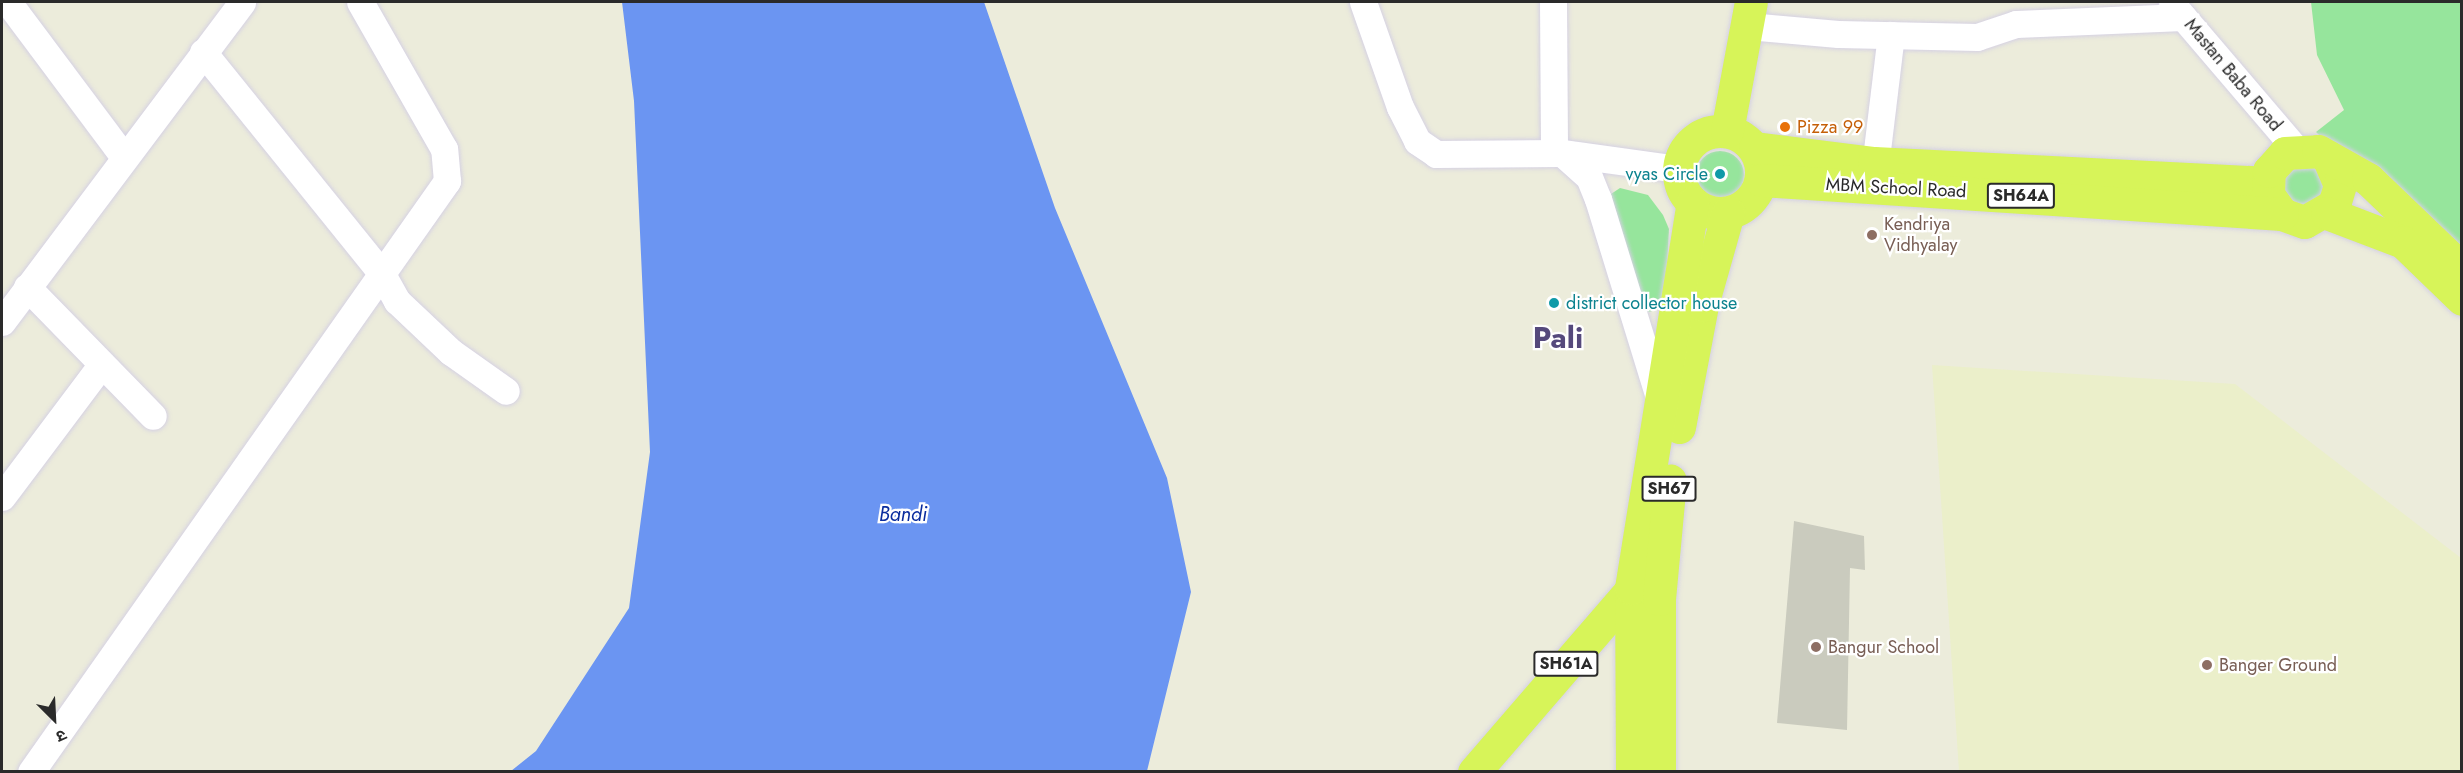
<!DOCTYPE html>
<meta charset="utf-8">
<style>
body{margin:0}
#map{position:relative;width:2463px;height:773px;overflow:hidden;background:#ececdb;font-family:Jost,"Noto Sans Devanagari",sans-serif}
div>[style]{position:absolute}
.education>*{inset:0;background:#ebefca}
.green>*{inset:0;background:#96e59c}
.round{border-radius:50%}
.water>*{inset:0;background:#6b95f2}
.building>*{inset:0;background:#cacbbe}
.roads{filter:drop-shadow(0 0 2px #d5d1e3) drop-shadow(0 0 2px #d5d1e3)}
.minor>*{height:27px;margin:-13.5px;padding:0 13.5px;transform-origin:13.5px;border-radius:13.5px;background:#fff}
.major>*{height:33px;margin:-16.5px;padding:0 16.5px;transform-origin:16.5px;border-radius:16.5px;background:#d7f459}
.major>.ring{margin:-16.5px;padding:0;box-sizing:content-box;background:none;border:33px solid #d7f459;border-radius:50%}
.dots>*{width:16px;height:16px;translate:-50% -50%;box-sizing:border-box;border:3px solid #fff;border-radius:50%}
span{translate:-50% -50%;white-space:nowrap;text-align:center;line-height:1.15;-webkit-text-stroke:4.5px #fff;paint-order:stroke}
.shield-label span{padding:2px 4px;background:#fff;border:2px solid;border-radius:4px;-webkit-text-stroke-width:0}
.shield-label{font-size:16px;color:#2a2a2a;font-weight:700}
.street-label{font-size:18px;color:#2a2a2a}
.food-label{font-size:18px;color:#c56008}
.left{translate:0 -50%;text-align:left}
.culture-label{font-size:18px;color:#0d838f}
.right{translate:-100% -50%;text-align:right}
.education-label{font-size:18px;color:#785e54}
.water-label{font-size:20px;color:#0a2d9e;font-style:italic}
.town-label{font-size:30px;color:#55497c;font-weight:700}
.frame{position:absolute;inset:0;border:3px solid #2a2a2a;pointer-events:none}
.north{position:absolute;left:24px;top:689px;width:60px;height:60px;-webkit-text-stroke:4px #fff;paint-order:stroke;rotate:156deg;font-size:16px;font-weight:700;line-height:24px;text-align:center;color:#2a2a2a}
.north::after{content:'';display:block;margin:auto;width:21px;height:27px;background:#2a2a2a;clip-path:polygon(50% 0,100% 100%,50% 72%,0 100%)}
</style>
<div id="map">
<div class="education">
<i style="clip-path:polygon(1932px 365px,2235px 384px,2461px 558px,2461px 771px,1959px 771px)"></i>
</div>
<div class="green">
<i style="clip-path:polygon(2311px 2px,2461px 2px,2461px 273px,2316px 132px,2344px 110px,2317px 55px)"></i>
<i class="round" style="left:1696px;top:151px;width:48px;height:48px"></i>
<i class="round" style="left:2284px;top:164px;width:40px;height:40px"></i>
<i style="clip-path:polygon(1620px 188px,1648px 195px,1663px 215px,1669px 229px,1665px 308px,1648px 312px,1641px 299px,1611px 194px)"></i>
</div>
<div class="water">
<i style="clip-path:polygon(622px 2px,984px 2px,1055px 208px,1167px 478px,1191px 592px,1147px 771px,511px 771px,536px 751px,629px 608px,650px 452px,634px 101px)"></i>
</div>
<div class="building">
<i style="clip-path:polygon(1794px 521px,1864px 536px,1865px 570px,1850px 568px,1847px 730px,1777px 723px)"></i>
</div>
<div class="roads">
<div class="minor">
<i style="left:8px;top:2px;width:192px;rotate:53.2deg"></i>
<i style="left:1363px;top:2px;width:111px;rotate:70.6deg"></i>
<i style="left:1400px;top:107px;width:38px;rotate:63deg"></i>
<i style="left:1417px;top:141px;width:23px;rotate:34deg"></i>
<i style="left:1436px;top:154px;width:126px;rotate:-0.5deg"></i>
<i style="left:1562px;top:153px;width:118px;rotate:7.8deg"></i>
<i style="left:1553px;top:2px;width:151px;rotate:89.6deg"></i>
<i style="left:2172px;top:4px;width:191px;rotate:49.5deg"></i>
<i style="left:1748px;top:26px;width:90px;rotate:5.1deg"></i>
<i style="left:1838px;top:34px;width:139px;rotate:1.2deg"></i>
<i style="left:1977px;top:37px;width:41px;rotate:-18.4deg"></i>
<i style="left:2016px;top:24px;width:167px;rotate:-2.4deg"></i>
<i style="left:203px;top:52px;width:285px;rotate:51.1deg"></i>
<i style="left:382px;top:274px;width:31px;rotate:61deg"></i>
<i style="left:397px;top:301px;width:74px;rotate:43.4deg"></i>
<i style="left:451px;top:352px;width:67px;rotate:35.3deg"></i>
<i style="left:1562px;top:153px;width:36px;rotate:42deg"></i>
<i style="left:1589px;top:177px;width:24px;rotate:68deg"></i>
<i style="left:1598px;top:199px;width:211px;rotate:72.9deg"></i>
<i style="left:1873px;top:183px;width:149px;rotate:-83.1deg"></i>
<i style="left:27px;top:287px;width:180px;rotate:45.7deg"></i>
<i style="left:2px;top:322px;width:400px;rotate:-53.1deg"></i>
<i style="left:2px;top:497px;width:166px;rotate:-53.1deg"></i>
<i style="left:31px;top:772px;width:723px;rotate:-54.86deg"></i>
<i style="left:447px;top:181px;width:32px;rotate:-95deg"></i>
<i style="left:444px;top:149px;width:169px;rotate:-119.7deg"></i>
</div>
<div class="major">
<i class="ring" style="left:1679px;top:131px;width:49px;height:49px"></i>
<i style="left:1727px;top:131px;width:131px;rotate:-79.5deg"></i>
<i style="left:1755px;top:148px;width:120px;rotate:7.2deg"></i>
<i style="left:1874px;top:163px;width:394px;rotate:2.9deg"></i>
<i style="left:2328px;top:157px;width:30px;rotate:67deg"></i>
<i style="left:2340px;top:185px;width:21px;rotate:107deg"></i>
<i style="left:2334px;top:205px;width:34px;rotate:150deg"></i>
<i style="left:2304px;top:222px;width:23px;rotate:-160deg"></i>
<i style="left:2282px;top:214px;width:24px;rotate:-126deg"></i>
<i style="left:2268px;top:195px;width:24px;rotate:-88deg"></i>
<i style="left:2269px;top:171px;width:24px;rotate:-48deg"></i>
<i style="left:2285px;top:153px;width:33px;rotate:-3deg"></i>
<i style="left:2318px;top:151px;width:57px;rotate:29.2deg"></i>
<i style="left:2368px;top:179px;width:130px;rotate:43.8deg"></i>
<i style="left:1761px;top:180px;width:522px;rotate:3.73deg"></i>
<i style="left:2327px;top:213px;width:81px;rotate:20.9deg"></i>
<i style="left:2403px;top:242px;width:82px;rotate:44deg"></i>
<i style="left:1679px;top:427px;width:124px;rotate:-79.3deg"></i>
<i style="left:1702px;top:305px;width:96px;rotate:-74.2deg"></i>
<i style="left:1474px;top:772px;width:251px;rotate:-49.2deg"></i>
<i style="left:1632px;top:772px;width:184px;rotate:-90.3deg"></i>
<i style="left:1631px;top:588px;width:390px;rotate:-80.9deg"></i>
<i style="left:1659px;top:772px;width:173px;rotate:-90deg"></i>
<i style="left:1659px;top:599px;width:119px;rotate:-84.7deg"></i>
</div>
</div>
<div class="dots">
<i style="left:1785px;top:127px;background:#e8710a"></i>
<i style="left:1720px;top:174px;background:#0f9aa8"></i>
<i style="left:1872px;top:235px;background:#8d6e63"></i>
<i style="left:1554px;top:303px;background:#0f9aa8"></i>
<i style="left:1816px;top:647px;background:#8d6e63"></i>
<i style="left:2207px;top:665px;background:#8d6e63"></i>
</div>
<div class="shield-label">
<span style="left:2021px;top:196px">SH64A</span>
<span style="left:1669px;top:489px">SH67</span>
<span style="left:1566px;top:664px">SH61A</span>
</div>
<div class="street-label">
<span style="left:2233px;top:75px;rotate:50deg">Mastan Baba Road</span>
<span style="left:1896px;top:188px;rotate:3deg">MBM School Road</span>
</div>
<div class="food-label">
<span class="left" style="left:1797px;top:127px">Pizza 99</span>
</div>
<div class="culture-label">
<span class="right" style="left:1708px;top:174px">vyas Circle</span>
<span class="left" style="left:1566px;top:303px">district collector house</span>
</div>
<div class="education-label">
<span class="left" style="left:1884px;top:235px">Kendriya<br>Vidhyalay</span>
<span class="left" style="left:1828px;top:647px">Bangur School</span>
<span class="left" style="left:2219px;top:665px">Banger Ground</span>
</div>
<div class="water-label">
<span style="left:903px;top:514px">Bandi</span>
</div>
<div class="town-label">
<span style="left:1558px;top:338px">Pali</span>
</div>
<div class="frame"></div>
<div class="north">उ</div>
</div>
